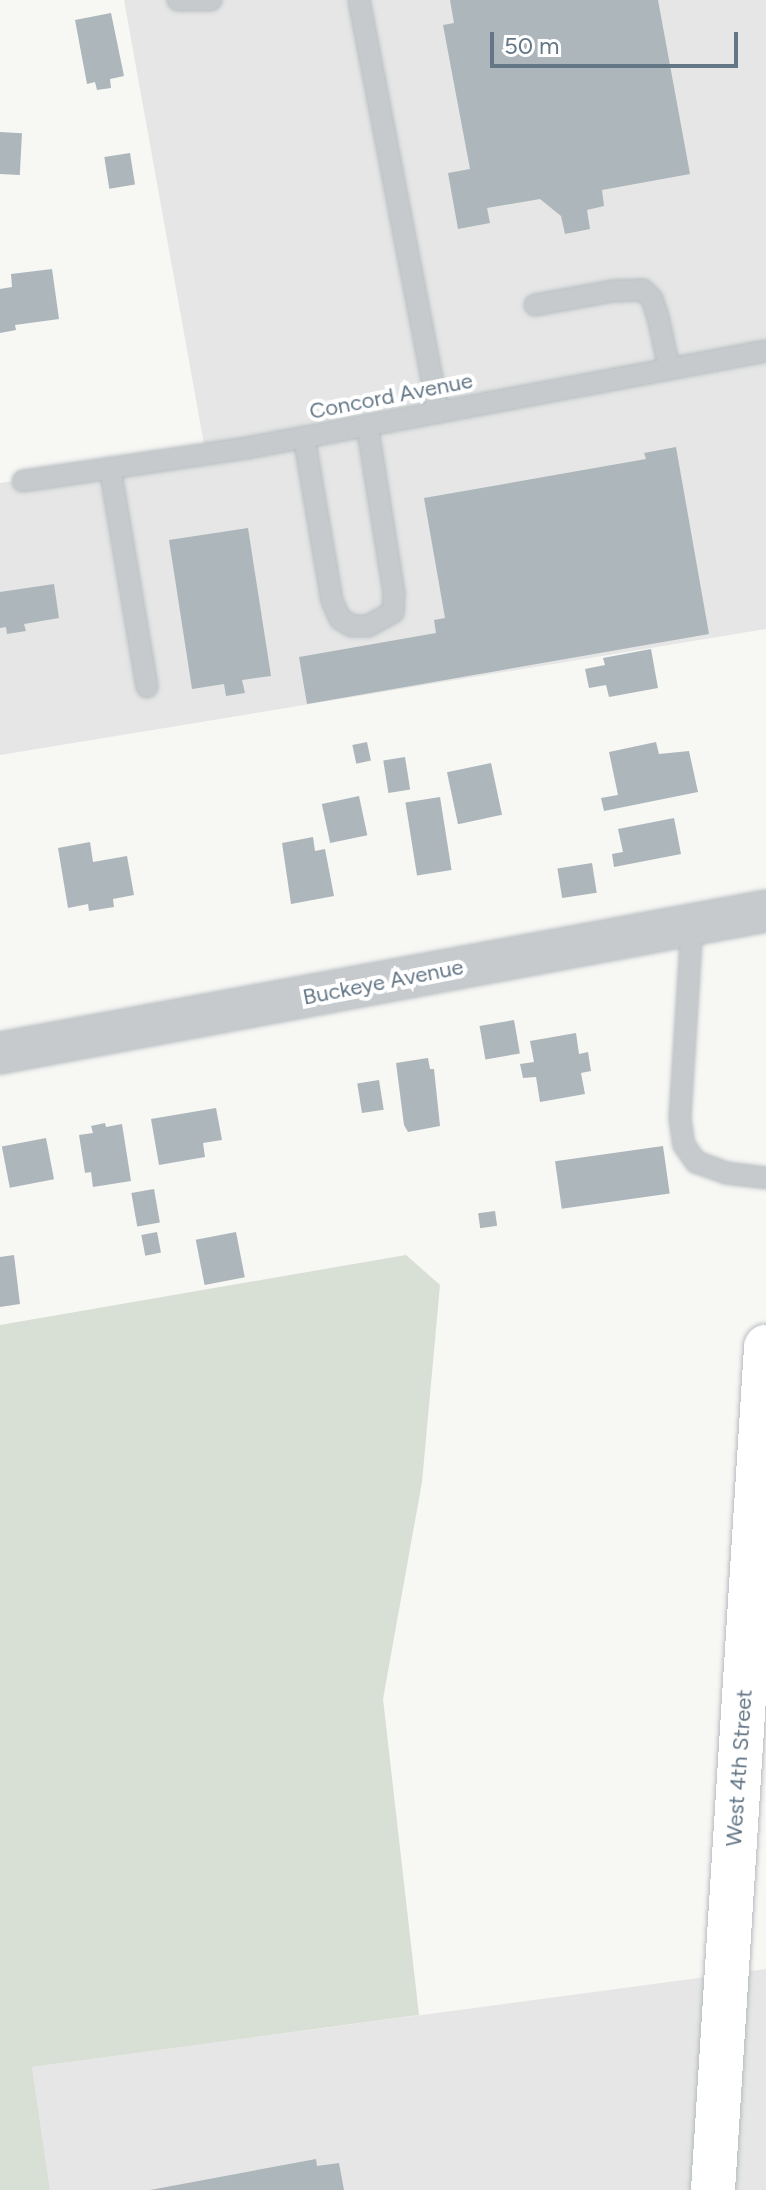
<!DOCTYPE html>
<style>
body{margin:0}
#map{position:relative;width:766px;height:2190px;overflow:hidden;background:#f7f7f4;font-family:Figtree,sans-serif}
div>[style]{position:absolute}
.built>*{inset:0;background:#e5e6e5}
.green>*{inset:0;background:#d8dfd4}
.building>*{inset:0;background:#adb6bb;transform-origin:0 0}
.roads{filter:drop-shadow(0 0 2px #b6bcc0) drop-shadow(0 0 2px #b6bcc0)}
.lane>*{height:20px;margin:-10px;padding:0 10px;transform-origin:10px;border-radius:10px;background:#c6cacd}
.street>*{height:40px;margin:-20px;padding:0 20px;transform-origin:20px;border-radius:20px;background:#c6cacd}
.secondary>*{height:44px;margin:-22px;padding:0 22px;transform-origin:22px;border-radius:22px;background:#fff}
span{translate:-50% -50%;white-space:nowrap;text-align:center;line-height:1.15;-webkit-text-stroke:8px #fff;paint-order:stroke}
.street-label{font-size:22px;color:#647787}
.scale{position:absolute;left:490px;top:32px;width:248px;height:36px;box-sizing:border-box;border:4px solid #647787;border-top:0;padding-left:10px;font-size:24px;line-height:28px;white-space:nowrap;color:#647787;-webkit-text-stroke:6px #fff;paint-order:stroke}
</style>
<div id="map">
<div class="built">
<i style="clip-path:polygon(124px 0,766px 0,766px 629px,0 755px,0 483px,206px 455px)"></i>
<i style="clip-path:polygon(766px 1969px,766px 2190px,50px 2190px,32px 2067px)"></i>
</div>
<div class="green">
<i style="clip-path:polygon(406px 1255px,440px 1285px,422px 1482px,383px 1699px,419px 2015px,32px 2067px,50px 2190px,0 2190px,0 1325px)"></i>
</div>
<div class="building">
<i style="clip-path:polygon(450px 0,658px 0,690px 174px,602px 190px,604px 206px,587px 210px,590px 229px,565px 234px,561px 216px,540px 199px,487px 208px,490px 223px,458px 229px,448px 173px,470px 169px,443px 25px,454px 23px)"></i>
<i style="clip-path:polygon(111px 13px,124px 76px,110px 79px,111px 88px,97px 90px,95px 82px,87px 84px,75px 20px)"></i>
<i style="left:0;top:132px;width:22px;height:42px;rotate:3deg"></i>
<i style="left:130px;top:153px;width:32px;height:26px;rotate:81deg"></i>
<i style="clip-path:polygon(52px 269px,59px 319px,15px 325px,16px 330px,0 333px,0 289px,12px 287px,11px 274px)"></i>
<i style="clip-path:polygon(676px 447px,709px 634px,307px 704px,299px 657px,436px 633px,434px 620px,445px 618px,424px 498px,646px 459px,644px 453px)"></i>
<i style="clip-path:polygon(248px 528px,271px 676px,242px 680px,245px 693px,226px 696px,224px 684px,192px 689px,169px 540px)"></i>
<i style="clip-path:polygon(54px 584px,59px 618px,24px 624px,26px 631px,7px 634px,6px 627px,0 628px,0 592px)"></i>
<i style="clip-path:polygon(651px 649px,658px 688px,609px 697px,606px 685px,589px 688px,585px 669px,605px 665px,603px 658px)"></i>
<i style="left:367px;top:742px;width:19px;height:15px;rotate:78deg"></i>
<i style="clip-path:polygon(656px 742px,659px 754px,689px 751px,698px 792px,604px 811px,601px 798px,618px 795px,609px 752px)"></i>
<i style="left:405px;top:757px;width:33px;height:22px;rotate:81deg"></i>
<i style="left:491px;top:763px;width:53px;height:45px;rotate:78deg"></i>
<i style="left:359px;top:796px;width:40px;height:38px;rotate:78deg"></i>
<i style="left:440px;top:797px;width:74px;height:35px;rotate:81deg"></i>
<i style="clip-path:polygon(674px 818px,681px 854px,614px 867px,612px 854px,623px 852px,618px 829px)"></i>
<i style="clip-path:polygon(313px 837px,315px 851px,325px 849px,334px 896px,291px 904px,282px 843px)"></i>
<i style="clip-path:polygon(90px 842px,93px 862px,127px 856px,134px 895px,113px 899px,114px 907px,89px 911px,88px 904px,68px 908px,58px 848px)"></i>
<i style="left:592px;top:863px;width:30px;height:35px;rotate:81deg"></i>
<i style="left:514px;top:1020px;width:34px;height:35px;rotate:80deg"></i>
<i style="clip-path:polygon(576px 1033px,579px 1054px,588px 1052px,591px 1071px,581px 1073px,585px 1094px,540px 1102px,536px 1077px,523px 1078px,520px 1064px,534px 1062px,530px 1041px)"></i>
<i style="clip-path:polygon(428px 1058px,430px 1069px,434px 1069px,440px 1126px,408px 1132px,404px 1125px,396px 1063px)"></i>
<i style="left:379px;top:1080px;width:30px;height:22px;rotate:81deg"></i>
<i style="clip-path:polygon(216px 1108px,222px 1140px,203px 1143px,205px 1157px,159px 1165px,151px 1119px)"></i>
<i style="clip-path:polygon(105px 1123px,106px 1127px,122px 1124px,131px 1181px,93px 1187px,91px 1172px,85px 1173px,79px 1135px,93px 1133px,91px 1126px)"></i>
<i style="left:46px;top:1138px;width:42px;height:45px;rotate:79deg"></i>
<i style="left:663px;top:1146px;width:48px;height:109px;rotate:82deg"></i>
<i style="left:154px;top:1189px;width:34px;height:23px;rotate:80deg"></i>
<i style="left:495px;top:1211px;width:15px;height:17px;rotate:82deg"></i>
<i style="left:157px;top:1232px;width:21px;height:16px;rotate:79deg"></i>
<i style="left:236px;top:1232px;width:46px;height:41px;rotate:79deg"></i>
<i style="clip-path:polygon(14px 1255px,20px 1304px,0 1307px,0 1257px)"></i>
<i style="clip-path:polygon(316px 2159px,317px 2166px,339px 2163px,344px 2190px,150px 2190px)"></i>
</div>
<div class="roads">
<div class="lane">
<i style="left:178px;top:0;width:33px"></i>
<i style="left:359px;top:0;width:420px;rotate:79.1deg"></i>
<i style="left:535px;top:305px;width:79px;rotate:-10.2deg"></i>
<i style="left:613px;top:291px;width:30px;rotate:-2deg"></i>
<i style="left:643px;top:290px;width:13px;rotate:45deg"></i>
<i style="left:652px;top:299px;width:19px;rotate:72deg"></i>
<i style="left:658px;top:317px;width:52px;rotate:77.8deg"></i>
<i style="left:304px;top:437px;width:166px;rotate:80.3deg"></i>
<i style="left:332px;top:601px;width:20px;rotate:66deg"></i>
<i style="left:340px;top:619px;width:14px;rotate:30deg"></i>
<i style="left:352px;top:626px;width:16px"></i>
<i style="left:368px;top:626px;width:29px;rotate:-29deg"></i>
<i style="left:393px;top:612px;width:19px;rotate:-87deg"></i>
<i style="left:394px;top:593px;width:170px;rotate:-99.1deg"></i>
<i style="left:110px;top:468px;width:222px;rotate:80.4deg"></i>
<i style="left:23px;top:481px;width:226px;rotate:-8.4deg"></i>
<i style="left:247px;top:448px;width:528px;rotate:-10.59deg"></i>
<i style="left:692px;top:926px;width:192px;rotate:93.6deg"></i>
<i style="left:680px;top:1118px;width:27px;rotate:82deg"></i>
<i style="left:684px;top:1145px;width:21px;rotate:55deg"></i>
<i style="left:696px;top:1162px;width:32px;rotate:20deg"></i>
<i style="left:726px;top:1173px;width:40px;rotate:7.1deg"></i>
</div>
<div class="street">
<i style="left:0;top:1053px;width:779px;rotate:-10.5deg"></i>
</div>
<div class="secondary">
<i style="left:713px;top:2190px;width:845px;rotate:-86.4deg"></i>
</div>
</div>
<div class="street-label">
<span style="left:391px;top:396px;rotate:-11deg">Concord Avenue</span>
<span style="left:383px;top:982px;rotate:-11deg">Buckeye Avenue</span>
<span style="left:739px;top:1768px;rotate:-86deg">West 4th Street</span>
</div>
<div class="scale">50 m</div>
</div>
